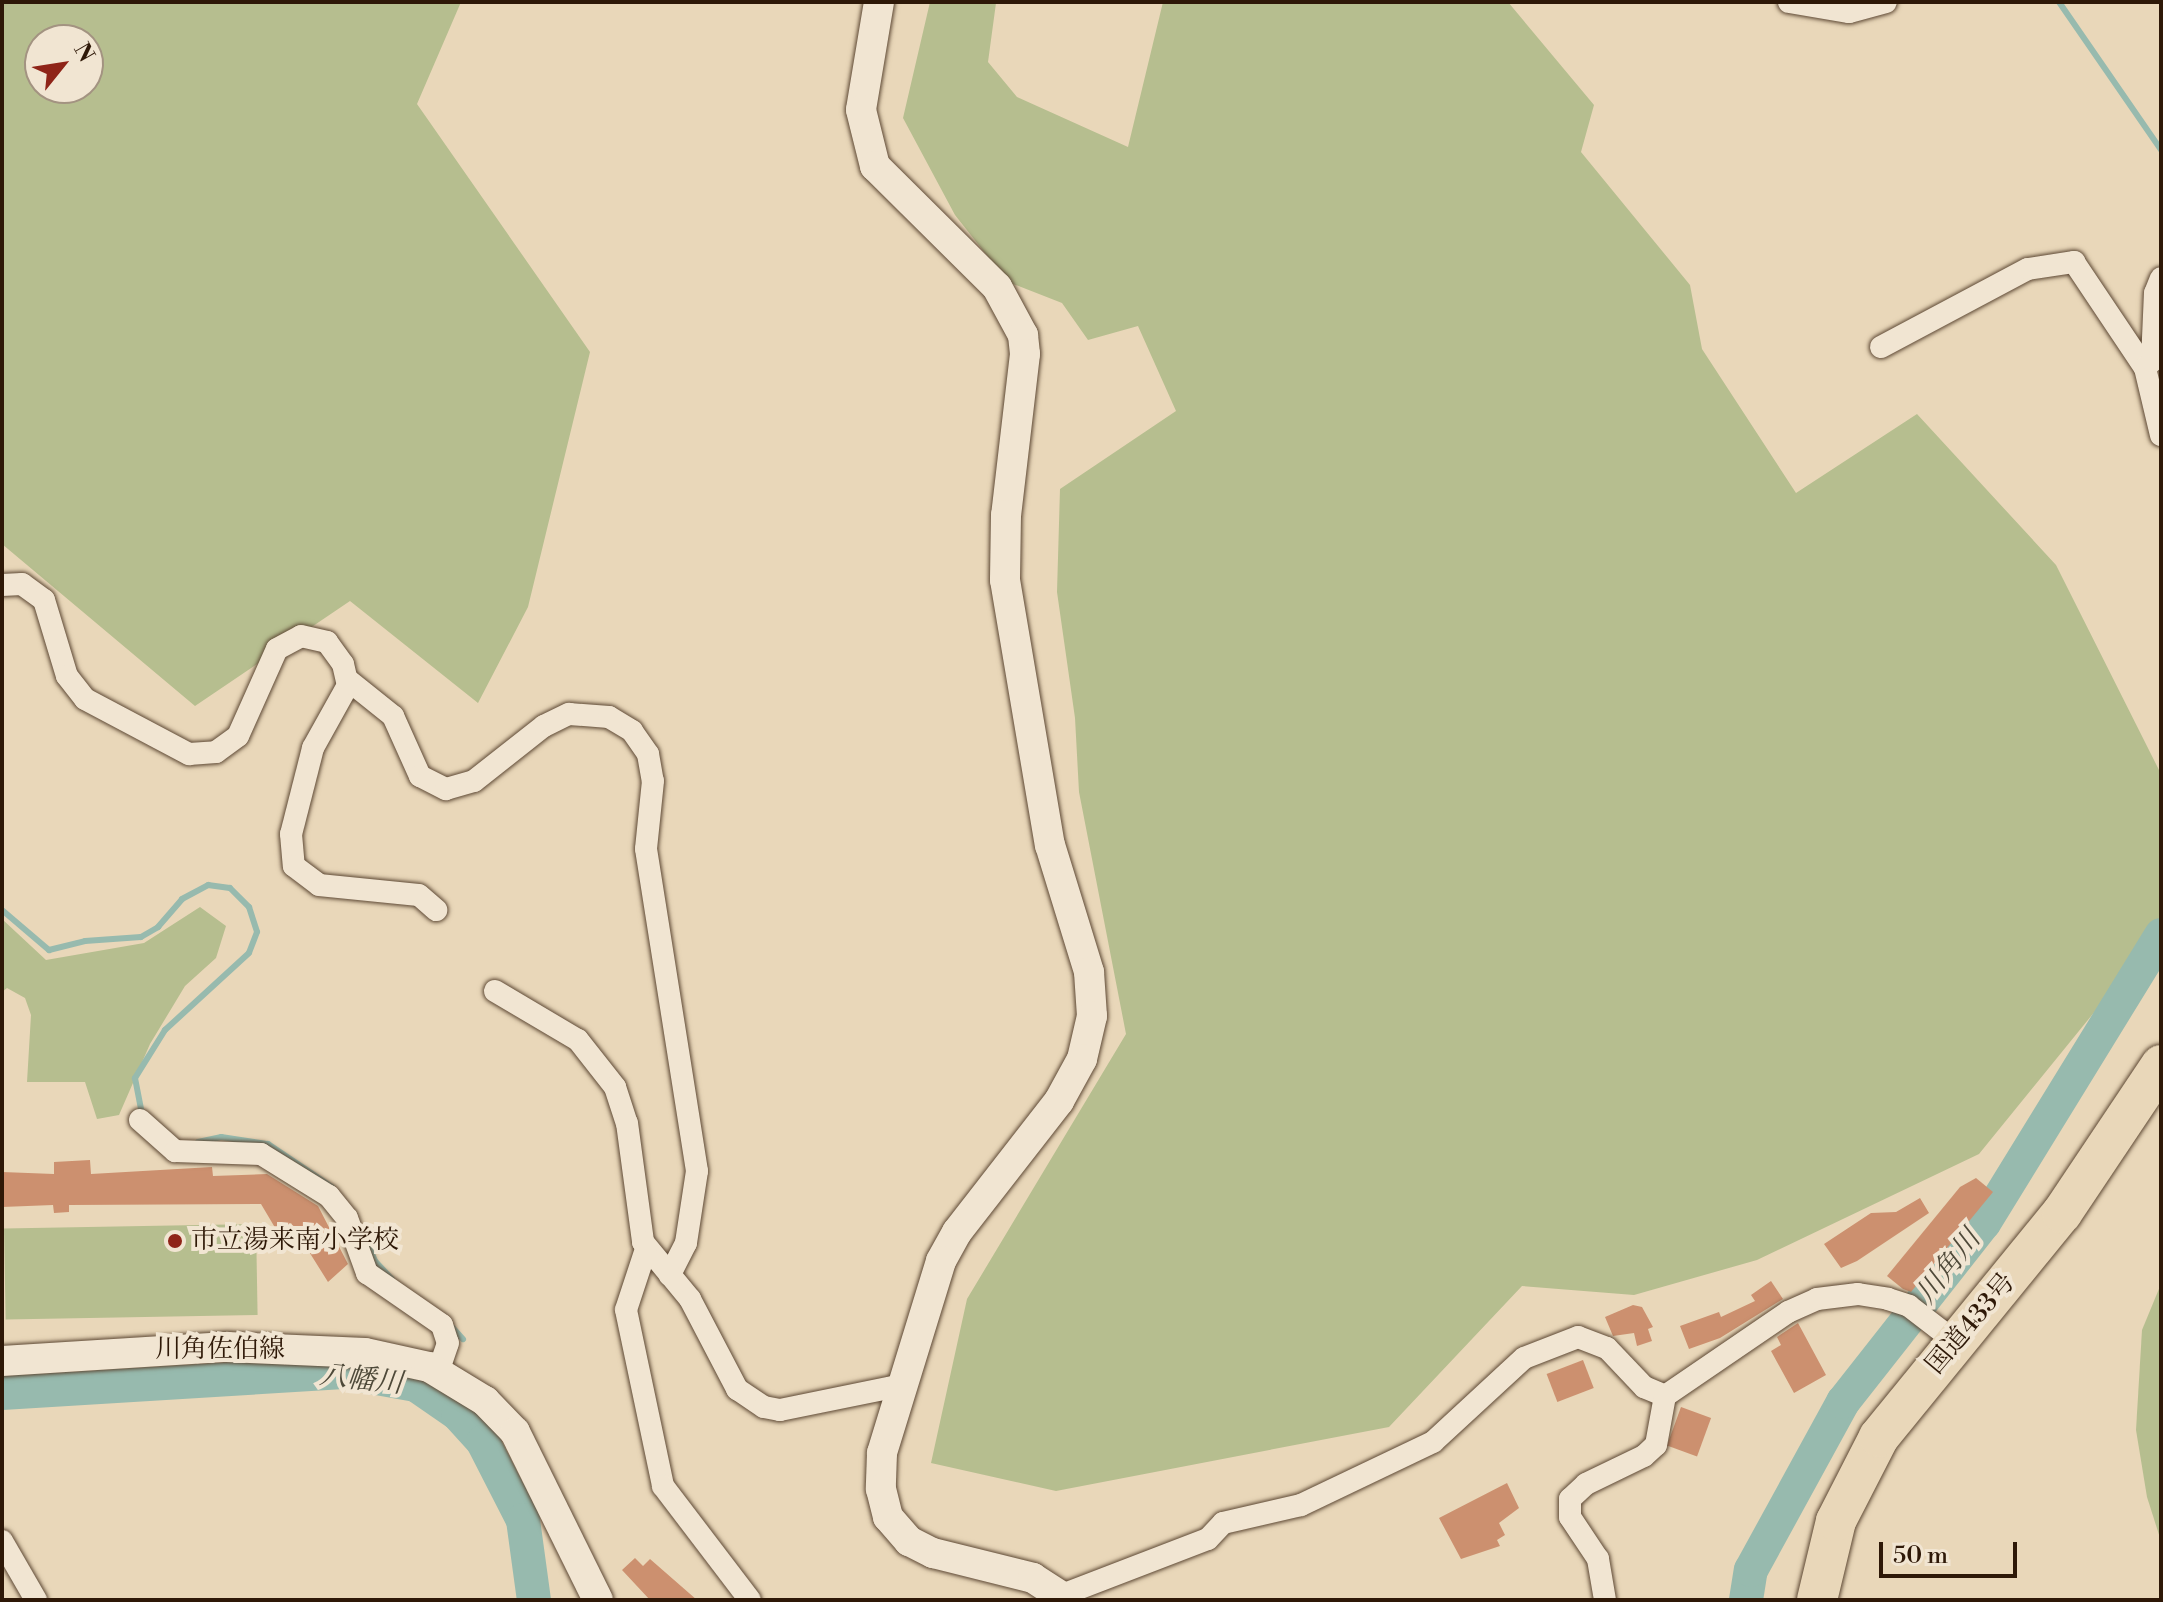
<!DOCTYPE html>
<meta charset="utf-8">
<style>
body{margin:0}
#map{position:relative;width:2163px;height:1602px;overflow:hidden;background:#e9d7b9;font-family:"Libre Bodoni","Noto Serif JP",serif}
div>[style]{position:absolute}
.green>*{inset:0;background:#b6be8f;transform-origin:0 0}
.stream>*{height:6px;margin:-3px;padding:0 3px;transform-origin:3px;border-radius:3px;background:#97baae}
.river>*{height:34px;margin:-17px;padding:0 17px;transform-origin:17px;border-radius:17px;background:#97baae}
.building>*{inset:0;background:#cc906f;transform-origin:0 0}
.roads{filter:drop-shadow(0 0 2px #5d4834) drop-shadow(0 0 2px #5d4834)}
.street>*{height:22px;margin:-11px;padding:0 11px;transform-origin:11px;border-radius:11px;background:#f1e5d2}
.secondary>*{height:30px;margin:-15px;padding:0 15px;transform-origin:15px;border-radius:15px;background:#f1e5d2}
.highway>*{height:40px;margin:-20px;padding:0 20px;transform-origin:20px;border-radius:20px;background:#e9d7b9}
.dots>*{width:22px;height:22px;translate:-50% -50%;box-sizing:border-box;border:4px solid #f1e5d2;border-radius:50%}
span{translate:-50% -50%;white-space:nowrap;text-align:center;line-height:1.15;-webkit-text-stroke:8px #f1e5d2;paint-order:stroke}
.poi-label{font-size:26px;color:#2e1807}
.left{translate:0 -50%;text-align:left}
.street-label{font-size:26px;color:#2e1807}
.water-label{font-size:28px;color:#4e4939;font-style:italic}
.frame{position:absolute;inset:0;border:4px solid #2e1807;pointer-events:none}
.north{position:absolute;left:24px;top:24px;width:80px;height:80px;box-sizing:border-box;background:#f1e5d2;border:2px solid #a39381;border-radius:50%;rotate:60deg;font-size:22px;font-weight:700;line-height:32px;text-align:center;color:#2e1807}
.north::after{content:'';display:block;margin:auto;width:28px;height:36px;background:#8f2418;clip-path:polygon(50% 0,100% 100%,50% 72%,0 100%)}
.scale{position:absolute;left:1879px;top:1542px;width:138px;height:36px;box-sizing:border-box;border:4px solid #2e1807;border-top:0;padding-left:10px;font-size:24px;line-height:28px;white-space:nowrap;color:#2e1807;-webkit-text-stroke:6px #f1e5d2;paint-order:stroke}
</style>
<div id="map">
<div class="green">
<i style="clip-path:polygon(evenodd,2px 2px,461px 2px,417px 104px,590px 352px,528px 607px,478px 703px,350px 601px,195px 706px,2px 544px,2px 2px,40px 40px,88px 40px,88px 88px,40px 88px,40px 40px)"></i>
<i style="clip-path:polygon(930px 2px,996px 3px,988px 62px,1017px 97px,1128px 147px,1163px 2px,1508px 2px,1594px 105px,1581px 152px,1690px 285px,1702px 349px,1796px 493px,1917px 414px,2056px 565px,2161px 774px,2161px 930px,1979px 1154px,1757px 1260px,1634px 1295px,1522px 1286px,1389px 1427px,1056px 1491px,931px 1463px,967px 1299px,1126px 1034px,1079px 792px,1075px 718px,1057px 592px,1060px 489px,1176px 411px,1138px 326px,1088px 340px,1062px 303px,1008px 282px,955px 215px,903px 118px)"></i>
<i style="clip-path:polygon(200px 907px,226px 926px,216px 958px,185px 986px,150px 1044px,119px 1115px,97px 1119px,85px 1082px,27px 1082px,31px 1015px,25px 998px,7px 988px,2px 992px,2px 919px,46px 960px,144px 943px)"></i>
<i style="left:256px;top:1224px;width:91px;height:252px;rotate:89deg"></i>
<i style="clip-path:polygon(2161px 1284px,2161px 1541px,2147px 1497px,2136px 1430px,2142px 1330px)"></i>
</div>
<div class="stream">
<i style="left:2059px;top:2px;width:180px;rotate:55.4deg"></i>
<i style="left:2px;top:910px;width:62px;rotate:40.4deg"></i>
<i style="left:49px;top:950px;width:37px;rotate:-14deg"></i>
<i style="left:85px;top:941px;width:56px;rotate:-4.1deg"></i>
<i style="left:141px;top:937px;width:20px;rotate:-30deg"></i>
<i style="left:158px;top:927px;width:37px;rotate:-49deg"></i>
<i style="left:182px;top:899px;width:30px;rotate:-28deg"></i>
<i style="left:208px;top:885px;width:22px;rotate:8deg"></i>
<i style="left:230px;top:888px;width:27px;rotate:45deg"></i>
<i style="left:249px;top:907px;width:26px;rotate:72deg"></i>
<i style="left:257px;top:932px;width:22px;rotate:111deg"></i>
<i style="left:249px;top:953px;width:114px;rotate:137.5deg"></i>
<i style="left:165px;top:1030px;width:57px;rotate:122deg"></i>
<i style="left:135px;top:1078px;width:37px;rotate:79deg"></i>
<i style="left:198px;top:1142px;width:24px;rotate:-12deg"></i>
<i style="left:221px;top:1137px;width:48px;rotate:8.5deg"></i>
<i style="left:268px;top:1144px;width:77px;rotate:33.9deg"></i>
<i style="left:367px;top:1242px;width:21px;rotate:67deg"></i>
<i style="left:375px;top:1261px;width:25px;rotate:47deg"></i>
<i style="left:453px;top:1328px;width:15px;rotate:48deg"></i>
</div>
<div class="river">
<i style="left:2px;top:1393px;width:342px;rotate:-3.5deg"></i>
<i style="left:343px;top:1372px;width:74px;rotate:10.1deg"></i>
<i style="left:416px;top:1385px;width:51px;rotate:34.6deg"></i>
<i style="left:458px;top:1414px;width:38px;rotate:48deg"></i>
<i style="left:483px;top:1442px;width:88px;rotate:62.9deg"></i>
<i style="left:523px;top:1520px;width:81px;rotate:82.2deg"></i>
<i style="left:1746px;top:1600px;width:30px;rotate:-81deg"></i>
<i style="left:1751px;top:1570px;width:192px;rotate:-61.3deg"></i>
<i style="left:1843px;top:1402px;width:228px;rotate:-51.8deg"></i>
<i style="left:1984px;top:1223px;width:338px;rotate:-58.4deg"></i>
</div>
<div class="building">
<i style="clip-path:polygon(90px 1160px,91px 1174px,212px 1167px,213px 1176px,267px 1174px,318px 1206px,348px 1264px,328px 1282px,291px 1223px,277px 1231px,261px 1204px,69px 1205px,69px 1212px,54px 1213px,53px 1205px,2px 1207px,2px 1172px,54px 1174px,54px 1162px)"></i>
<i style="clip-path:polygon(1976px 1178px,1993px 1192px,1911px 1292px,1903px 1289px,1887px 1276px,1960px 1187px)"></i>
<i style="clip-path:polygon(1920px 1198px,1929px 1213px,1857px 1261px,1841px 1268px,1824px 1244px,1871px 1213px,1896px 1212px)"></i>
<i style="clip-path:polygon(1771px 1281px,1783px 1299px,1720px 1338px,1689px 1349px,1680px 1326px,1719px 1312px,1721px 1317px,1755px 1301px,1751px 1295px)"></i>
<i style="clip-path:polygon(1633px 1305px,1642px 1307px,1653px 1327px,1648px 1329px,1652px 1341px,1637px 1346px,1634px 1333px,1613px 1336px,1605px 1317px)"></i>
<i style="clip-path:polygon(1798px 1323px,1826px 1375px,1794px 1393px,1771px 1351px,1781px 1345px,1777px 1337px)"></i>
<i style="left:1583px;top:1360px;width:30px;height:39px;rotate:69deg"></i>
<i style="left:1681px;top:1407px;width:32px;height:41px;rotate:20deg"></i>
<i style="clip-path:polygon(1507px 1483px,1519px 1508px,1499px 1523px,1505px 1535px,1497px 1540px,1500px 1546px,1461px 1559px,1439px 1518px)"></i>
<i style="clip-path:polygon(635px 1558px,643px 1566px,650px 1559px,697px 1600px,650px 1600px,622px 1570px)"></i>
</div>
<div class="roads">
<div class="street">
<i style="left:1789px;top:2px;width:61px;rotate:9.5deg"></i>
<i style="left:1849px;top:12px;width:38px;rotate:-15deg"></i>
<i style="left:1881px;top:347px;width:166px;rotate:-28deg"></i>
<i style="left:2028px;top:269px;width:47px;rotate:-8.7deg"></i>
<i style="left:2074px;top:262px;width:128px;rotate:56.2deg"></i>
<i style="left:2145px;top:368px;width:69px;rotate:76.6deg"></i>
<i style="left:2145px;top:368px;width:10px;rotate:-45deg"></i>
<i style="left:2152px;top:361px;width:68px;rotate:-87.5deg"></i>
<i style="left:2155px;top:293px;width:16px;rotate:-68deg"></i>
<i style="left:2px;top:585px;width:20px;rotate:-3deg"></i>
<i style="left:22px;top:584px;width:27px;rotate:36deg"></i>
<i style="left:44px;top:600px;width:79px;rotate:73.2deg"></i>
<i style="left:67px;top:676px;width:29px;rotate:52deg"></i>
<i style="left:85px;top:699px;width:118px;rotate:27.9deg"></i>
<i style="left:189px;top:754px;width:27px;rotate:-4deg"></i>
<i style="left:216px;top:752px;width:27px;rotate:-36deg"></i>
<i style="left:238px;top:736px;width:95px;rotate:-65.9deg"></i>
<i style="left:277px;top:649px;width:27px;rotate:-28deg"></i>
<i style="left:301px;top:636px;width:27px;rotate:13deg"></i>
<i style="left:327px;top:642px;width:27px;rotate:54deg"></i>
<i style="left:343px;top:664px;width:22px;rotate:77deg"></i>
<i style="left:348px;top:685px;width:72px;rotate:119.1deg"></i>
<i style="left:313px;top:748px;width:89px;rotate:104.3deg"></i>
<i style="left:291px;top:834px;width:32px;rotate:85deg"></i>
<i style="left:294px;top:866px;width:31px;rotate:37deg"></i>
<i style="left:319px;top:885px;width:100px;rotate:5.7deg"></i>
<i style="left:419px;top:895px;width:23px;rotate:41deg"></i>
<i style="left:348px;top:680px;width:58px;rotate:38.7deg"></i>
<i style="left:393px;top:716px;width:66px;rotate:65.8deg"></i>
<i style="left:420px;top:776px;width:29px;rotate:27deg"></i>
<i style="left:446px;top:789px;width:29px;rotate:-16deg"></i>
<i style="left:474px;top:781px;width:89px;rotate:-38.2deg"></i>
<i style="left:544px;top:726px;width:28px;rotate:-26deg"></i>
<i style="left:569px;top:714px;width:40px;rotate:4.3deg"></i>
<i style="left:609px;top:717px;width:27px;rotate:31deg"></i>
<i style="left:632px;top:731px;width:28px;rotate:55deg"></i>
<i style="left:648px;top:754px;width:27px;rotate:80deg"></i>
<i style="left:653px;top:781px;width:68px;rotate:95.9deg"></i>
<i style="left:646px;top:849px;width:326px;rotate:81deg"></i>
<i style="left:697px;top:1171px;width:73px;rotate:98.7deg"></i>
<i style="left:686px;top:1243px;width:36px;rotate:117deg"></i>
<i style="left:495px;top:991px;width:96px;rotate:30.6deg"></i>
<i style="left:578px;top:1040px;width:60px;rotate:51.8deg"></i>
<i style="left:615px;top:1087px;width:38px;rotate:72deg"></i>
<i style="left:627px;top:1123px;width:120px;rotate:82.3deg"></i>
<i style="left:643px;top:1242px;width:74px;rotate:50.5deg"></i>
<i style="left:690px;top:1299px;width:102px;rotate:62.4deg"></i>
<i style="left:737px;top:1389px;width:32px;rotate:34deg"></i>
<i style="left:764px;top:1407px;width:16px;rotate:11deg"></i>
<i style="left:780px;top:1410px;width:126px;rotate:-11.5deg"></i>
<i style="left:140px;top:1120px;width:47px;rotate:41.5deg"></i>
<i style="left:175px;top:1151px;width:86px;rotate:2deg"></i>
<i style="left:261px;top:1154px;width:80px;rotate:31.7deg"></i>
<i style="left:329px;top:1196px;width:28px;rotate:51deg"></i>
<i style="left:347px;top:1218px;width:59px;rotate:70deg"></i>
<i style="left:367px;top:1273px;width:91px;rotate:34.7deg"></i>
<i style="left:442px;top:1325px;width:19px;rotate:72deg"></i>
<i style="left:448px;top:1343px;width:31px;rotate:109deg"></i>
<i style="left:646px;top:1249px;width:64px;rotate:108.2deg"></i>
<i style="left:626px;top:1310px;width:180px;rotate:78.1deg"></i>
<i style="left:663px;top:1486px;width:143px;rotate:52.7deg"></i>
<i style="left:2px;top:1541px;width:68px;rotate:60deg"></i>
<i style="left:1049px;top:1600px;width:170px;rotate:-21deg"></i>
<i style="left:1208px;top:1539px;width:22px;rotate:-47deg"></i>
<i style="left:1223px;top:1523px;width:80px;rotate:-13deg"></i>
<i style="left:1301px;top:1505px;width:146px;rotate:-25.5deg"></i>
<i style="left:1433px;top:1442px;width:124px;rotate:-42.7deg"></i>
<i style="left:1524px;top:1358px;width:58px;rotate:-21.3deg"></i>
<i style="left:1578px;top:1337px;width:31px;rotate:21deg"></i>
<i style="left:1607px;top:1348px;width:54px;rotate:46.5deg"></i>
<i style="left:1644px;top:1387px;width:23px;rotate:23deg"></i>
<i style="left:1665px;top:1396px;width:149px;rotate:-34.3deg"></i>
<i style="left:1788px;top:1312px;width:32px;rotate:-24deg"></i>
<i style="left:1817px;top:1299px;width:41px;rotate:-7deg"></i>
<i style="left:1858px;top:1294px;width:30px;rotate:9deg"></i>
<i style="left:1888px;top:1299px;width:22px;rotate:18deg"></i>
<i style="left:1909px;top:1306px;width:59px;rotate:37.5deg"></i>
<i style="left:1605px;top:1600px;width:42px;rotate:-99.7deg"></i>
<i style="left:1598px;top:1559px;width:50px;rotate:-123.7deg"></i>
<i style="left:1570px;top:1517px;width:18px;rotate:-90deg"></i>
<i style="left:1570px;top:1499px;width:22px;rotate:-43deg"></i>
<i style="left:1586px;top:1484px;width:64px;rotate:-25.8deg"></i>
<i style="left:1644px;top:1456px;width:16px;rotate:-43deg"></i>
<i style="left:1656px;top:1445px;width:50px;rotate:-79.6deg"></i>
</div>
<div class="secondary">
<i style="left:879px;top:2px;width:109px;rotate:99.5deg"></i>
<i style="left:861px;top:110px;width:58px;rotate:76deg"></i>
<i style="left:875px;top:166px;width:172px;rotate:44.8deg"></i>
<i style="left:997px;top:287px;width:55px;rotate:61.6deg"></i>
<i style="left:1023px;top:335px;width:19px;rotate:84deg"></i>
<i style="left:1025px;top:354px;width:162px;rotate:96.7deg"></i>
<i style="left:1006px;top:515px;width:65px;rotate:90.9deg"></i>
<i style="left:1005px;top:580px;width:269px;rotate:80.4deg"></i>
<i style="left:1050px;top:845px;width:133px;rotate:72.9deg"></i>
<i style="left:1089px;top:972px;width:44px;rotate:86.1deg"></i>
<i style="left:1092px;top:1016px;width:44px;rotate:103.1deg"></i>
<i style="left:1082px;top:1059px;width:48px;rotate:118.7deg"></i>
<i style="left:1059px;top:1101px;width:166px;rotate:127.9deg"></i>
<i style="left:957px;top:1232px;width:33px;rotate:119deg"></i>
<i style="left:941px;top:1261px;width:201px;rotate:107.1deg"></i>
<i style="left:882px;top:1453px;width:36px;rotate:92deg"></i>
<i style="left:881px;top:1489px;width:29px;rotate:76deg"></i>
<i style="left:888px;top:1517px;width:32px;rotate:49deg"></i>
<i style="left:909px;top:1541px;width:27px;rotate:27deg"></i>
<i style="left:933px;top:1553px;width:103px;rotate:14deg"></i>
<i style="left:1033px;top:1578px;width:31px;rotate:33deg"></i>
<i style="left:2px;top:1361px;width:225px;rotate:-3.6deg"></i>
<i style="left:227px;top:1347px;width:138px;rotate:2.5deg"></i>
<i style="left:365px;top:1353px;width:66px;rotate:12.3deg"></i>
<i style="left:429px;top:1367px;width:66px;rotate:31.3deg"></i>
<i style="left:485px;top:1401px;width:43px;rotate:45.9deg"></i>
<i style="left:515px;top:1432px;width:187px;rotate:63.7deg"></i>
</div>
<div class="highway">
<i style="left:1817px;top:1600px;width:81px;rotate:-76.5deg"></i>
<i style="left:1836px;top:1521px;width:94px;rotate:-62.9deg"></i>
<i style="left:1879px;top:1437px;width:289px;rotate:-50.8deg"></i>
<i style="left:2062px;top:1213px;width:178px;rotate:-56.2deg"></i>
</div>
</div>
<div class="dots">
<i style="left:175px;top:1241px;background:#8f2418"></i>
</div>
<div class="poi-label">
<span class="left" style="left:191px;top:1241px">市立湯来南小学校</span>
</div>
<div class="street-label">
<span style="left:1971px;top:1324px;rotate:-50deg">国道433号</span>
<span style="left:220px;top:1350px">川角佐伯線</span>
</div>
<div class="water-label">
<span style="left:1949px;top:1267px;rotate:-52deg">川角川</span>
<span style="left:361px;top:1380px;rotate:6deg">八幡川</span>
</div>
<div class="frame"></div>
<div class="north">N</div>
<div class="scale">50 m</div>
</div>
